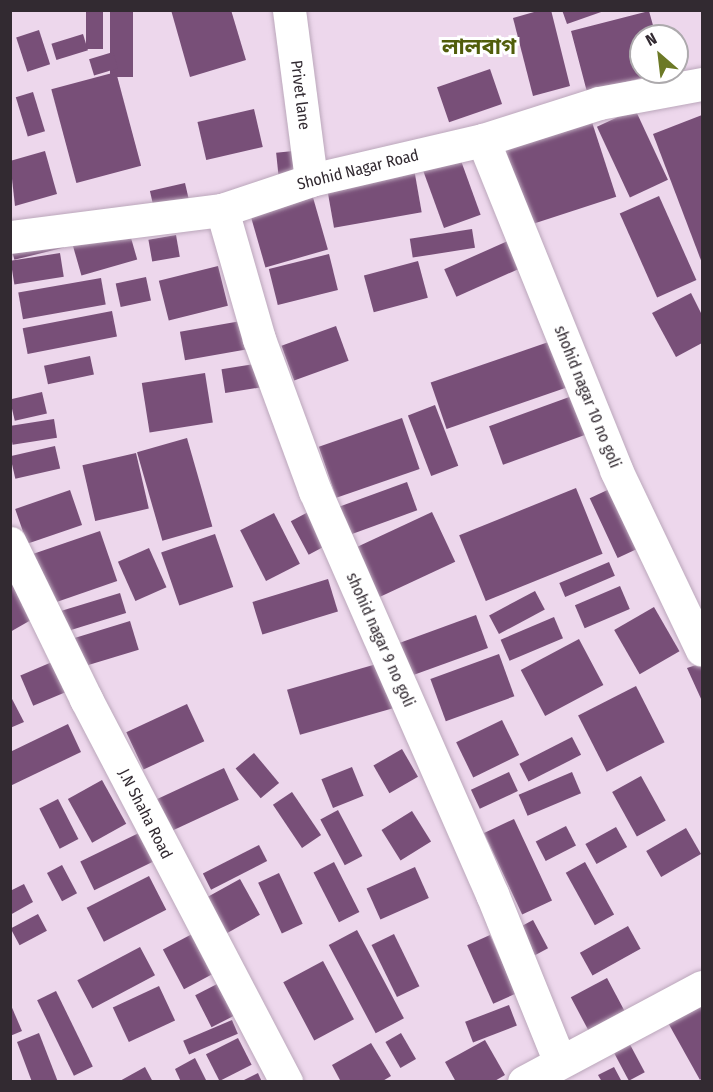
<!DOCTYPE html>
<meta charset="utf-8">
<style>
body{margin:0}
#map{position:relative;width:713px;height:1092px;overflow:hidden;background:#edd7ec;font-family:"Fira Sans Condensed","Noto Sans Bengali",sans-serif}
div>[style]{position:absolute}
.building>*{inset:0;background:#784f78;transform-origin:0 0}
.roads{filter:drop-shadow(0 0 2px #bba7bb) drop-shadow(0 0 2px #bba7bb)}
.minor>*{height:33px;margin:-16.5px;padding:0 16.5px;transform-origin:16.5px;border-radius:16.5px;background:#fff}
span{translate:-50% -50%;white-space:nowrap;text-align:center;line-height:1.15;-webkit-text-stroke:6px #fff;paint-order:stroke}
.street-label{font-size:16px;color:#322a31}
.district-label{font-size:22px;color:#515d0b;font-weight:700}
.frame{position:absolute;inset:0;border:12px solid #322a31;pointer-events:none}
.north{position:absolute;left:629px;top:24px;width:60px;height:60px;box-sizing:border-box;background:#fff;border:2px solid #adaaad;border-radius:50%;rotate:332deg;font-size:16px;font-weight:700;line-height:24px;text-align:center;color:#322a31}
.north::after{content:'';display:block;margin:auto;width:21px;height:27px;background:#6c7926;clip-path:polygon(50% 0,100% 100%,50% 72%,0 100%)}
</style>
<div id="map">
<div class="building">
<i style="left:86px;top:10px;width:17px;height:39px"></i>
<i style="left:110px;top:10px;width:23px;height:67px"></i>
<i style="clip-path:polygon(171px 10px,231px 10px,246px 60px,190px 77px)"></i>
<i style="clip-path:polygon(541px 10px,551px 10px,570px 86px,533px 96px,513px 18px)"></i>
<i style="clip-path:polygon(562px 10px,604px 10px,604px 11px,567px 24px)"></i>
<i style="clip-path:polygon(649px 11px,656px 36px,641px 36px,641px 72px,661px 73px,587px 92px,571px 31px)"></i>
<i style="left:39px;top:30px;width:36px;height:24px;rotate:72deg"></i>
<i style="left:83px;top:34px;width:17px;height:33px;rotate:73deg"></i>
<i style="left:113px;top:52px;width:17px;height:25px;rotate:73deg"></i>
<i style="left:490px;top:69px;width:37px;height:56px;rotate:71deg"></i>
<i style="left:116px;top:72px;width:97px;height:67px;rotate:75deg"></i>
<i style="left:33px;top:92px;width:41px;height:18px;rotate:73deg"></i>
<i style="left:254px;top:109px;width:39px;height:58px;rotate:77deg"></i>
<i style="left:635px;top:109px;width:78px;height:42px;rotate:65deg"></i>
<i style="clip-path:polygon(702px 115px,702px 263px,653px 134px)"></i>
<i style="left:590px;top:116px;width:85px;height:96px;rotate:72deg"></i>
<i style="left:456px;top:147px;width:72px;height:39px;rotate:70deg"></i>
<i style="left:303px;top:150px;width:27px;height:27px;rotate:84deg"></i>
<i style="clip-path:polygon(45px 151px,57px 194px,15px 206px,10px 161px)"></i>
<i style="left:413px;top:163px;width:50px;height:89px;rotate:80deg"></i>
<i style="left:185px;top:183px;width:26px;height:36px;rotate:77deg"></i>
<i style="left:310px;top:187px;width:65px;height:65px;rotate:74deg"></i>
<i style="left:659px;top:196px;width:92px;height:43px;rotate:66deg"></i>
<i style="left:127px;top:224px;width:37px;height:58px;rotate:74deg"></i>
<i style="left:472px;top:229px;width:19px;height:63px;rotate:81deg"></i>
<i style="left:60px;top:232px;width:16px;height:51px;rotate:76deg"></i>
<i style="left:176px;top:235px;width:22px;height:28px;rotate:80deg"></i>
<i style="left:510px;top:240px;width:30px;height:72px;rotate:66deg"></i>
<i style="left:60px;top:253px;width:24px;height:50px;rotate:81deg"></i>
<i style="left:329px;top:254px;width:37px;height:62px;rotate:76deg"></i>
<i style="left:418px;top:261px;width:38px;height:56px;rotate:75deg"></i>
<i style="left:218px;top:266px;width:41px;height:61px;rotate:76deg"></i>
<i style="left:146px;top:277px;width:24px;height:31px;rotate:78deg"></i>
<i style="left:101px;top:278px;width:27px;height:84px;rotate:80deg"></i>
<i style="clip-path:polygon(691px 293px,702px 315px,702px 343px,676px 357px,652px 313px)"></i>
<i style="left:112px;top:311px;width:26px;height:91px;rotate:79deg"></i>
<i style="left:241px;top:321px;width:29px;height:62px;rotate:80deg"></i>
<i style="left:336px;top:326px;width:37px;height:58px;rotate:70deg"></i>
<i style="left:563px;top:337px;width:49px;height:140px;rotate:71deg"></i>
<i style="left:90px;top:356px;width:19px;height:47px;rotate:78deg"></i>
<i style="left:261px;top:363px;width:24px;height:40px;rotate:81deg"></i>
<i style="left:205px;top:373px;width:50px;height:64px;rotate:81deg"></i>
<i style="left:42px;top:392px;width:22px;height:33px;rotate:77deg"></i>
<i style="left:583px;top:392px;width:41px;height:100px;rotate:70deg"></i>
<i style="left:435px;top:405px;width:65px;height:29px;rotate:69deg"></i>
<i style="left:402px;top:418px;width:54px;height:88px;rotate:71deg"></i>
<i style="left:54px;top:419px;width:19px;height:45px;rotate:81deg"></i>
<i style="left:187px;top:438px;width:92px;height:52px;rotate:74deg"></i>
<i style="left:55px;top:446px;width:23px;height:46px;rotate:77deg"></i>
<i style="left:136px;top:453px;width:57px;height:55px;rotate:77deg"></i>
<i style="left:407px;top:482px;width:30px;height:73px;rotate:70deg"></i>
<i style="left:616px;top:486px;width:66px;height:29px;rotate:65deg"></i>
<i style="left:576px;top:488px;width:71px;height:126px;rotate:68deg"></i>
<i style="left:70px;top:490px;width:37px;height:58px;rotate:71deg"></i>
<i style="left:312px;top:510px;width:38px;height:24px;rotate:62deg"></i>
<i style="left:432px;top:512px;width:55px;height:87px;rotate:65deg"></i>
<i style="left:274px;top:513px;width:57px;height:38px;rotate:63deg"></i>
<i style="left:100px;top:531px;width:53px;height:71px;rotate:71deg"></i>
<i style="left:215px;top:534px;width:56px;height:57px;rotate:71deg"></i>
<i style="left:149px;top:548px;width:43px;height:34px;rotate:66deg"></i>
<i style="left:609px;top:562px;width:15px;height:54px;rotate:67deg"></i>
<i style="clip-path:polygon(10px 571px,38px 616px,10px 632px)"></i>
<i style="left:328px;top:579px;width:34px;height:79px;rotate:73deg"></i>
<i style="left:620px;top:586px;width:25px;height:49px;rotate:67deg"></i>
<i style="left:535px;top:591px;width:21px;height:52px;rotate:62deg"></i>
<i style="left:120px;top:593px;width:21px;height:67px;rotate:73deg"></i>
<i style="left:654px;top:607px;width:51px;height:46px;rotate:60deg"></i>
<i style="left:476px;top:615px;width:35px;height:83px;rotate:70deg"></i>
<i style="left:554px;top:617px;width:23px;height:58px;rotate:67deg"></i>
<i style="left:130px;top:621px;width:30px;height:63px;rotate:73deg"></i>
<i style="left:579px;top:639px;width:52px;height:66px;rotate:62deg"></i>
<i style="left:499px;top:654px;width:45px;height:73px;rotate:70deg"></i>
<i style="left:59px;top:659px;width:33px;height:42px;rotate:67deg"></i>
<i style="left:387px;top:661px;width:47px;height:104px;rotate:74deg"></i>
<i style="clip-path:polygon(702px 663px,702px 701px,687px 668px)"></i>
<i style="left:636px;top:686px;width:63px;height:65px;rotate:63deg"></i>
<i style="clip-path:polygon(10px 695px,24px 722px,10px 728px)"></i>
<i style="left:187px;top:704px;width:41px;height:67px;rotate:65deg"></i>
<i style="left:502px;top:720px;width:39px;height:51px;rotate:64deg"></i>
<i style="clip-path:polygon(68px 724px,81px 752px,10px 786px,10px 752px)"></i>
<i style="left:572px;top:737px;width:20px;height:59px;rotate:63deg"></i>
<i style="left:402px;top:749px;width:32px;height:33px;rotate:60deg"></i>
<i style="left:254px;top:753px;width:39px;height:24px;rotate:50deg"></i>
<i style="left:352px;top:767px;width:31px;height:33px;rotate:68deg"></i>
<i style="left:224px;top:768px;width:35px;height:76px;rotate:65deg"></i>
<i style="left:509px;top:772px;width:21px;height:42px;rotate:65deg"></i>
<i style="left:572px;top:772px;width:23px;height:58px;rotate:67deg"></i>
<i style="left:641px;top:776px;width:51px;height:33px;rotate:61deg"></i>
<i style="left:102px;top:780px;width:50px;height:39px;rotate:61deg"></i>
<i style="left:292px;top:792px;width:52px;height:23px;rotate:56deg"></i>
<i style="left:58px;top:799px;width:45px;height:21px;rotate:63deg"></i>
<i style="left:338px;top:810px;width:52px;height:20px;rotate:62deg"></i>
<i style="left:412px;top:811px;width:36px;height:36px;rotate:58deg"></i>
<i style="left:514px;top:819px;width:90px;height:33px;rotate:65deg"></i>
<i style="left:566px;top:826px;width:22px;height:34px;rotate:63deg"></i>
<i style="left:616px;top:827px;width:23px;height:35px;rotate:61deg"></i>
<i style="left:686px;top:828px;width:30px;height:46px;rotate:60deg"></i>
<i style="left:145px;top:830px;width:32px;height:72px;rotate:64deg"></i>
<i style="left:259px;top:845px;width:18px;height:63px;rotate:63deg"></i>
<i style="left:334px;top:862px;width:56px;height:23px;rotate:63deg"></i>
<i style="left:585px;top:862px;width:60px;height:22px;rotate:61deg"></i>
<i style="left:62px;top:865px;width:32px;height:17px;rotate:62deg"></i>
<i style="left:415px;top:867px;width:34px;height:53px;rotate:66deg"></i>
<i style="left:279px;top:873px;width:56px;height:23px;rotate:65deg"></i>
<i style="left:149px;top:876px;width:38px;height:70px;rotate:63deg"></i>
<i style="left:240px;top:879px;width:41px;height:47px;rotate:61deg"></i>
<i style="clip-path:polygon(24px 884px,33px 902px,10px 915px,10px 891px)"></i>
<i style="left:38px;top:914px;width:19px;height:31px;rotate:62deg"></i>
<i style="left:533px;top:920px;width:32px;height:19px;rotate:62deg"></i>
<i style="left:628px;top:926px;width:26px;height:55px;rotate:61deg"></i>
<i style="left:357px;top:930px;width:100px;height:32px;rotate:62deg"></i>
<i style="left:192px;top:934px;width:45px;height:33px;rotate:62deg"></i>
<i style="left:394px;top:934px;width:58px;height:25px;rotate:64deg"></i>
<i style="left:490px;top:935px;width:64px;height:25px;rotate:66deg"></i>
<i style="left:140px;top:947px;width:32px;height:71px;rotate:62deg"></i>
<i style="left:323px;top:961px;width:66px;height:45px;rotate:62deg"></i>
<i style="left:607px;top:978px;width:44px;height:41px;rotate:62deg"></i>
<i style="left:221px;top:982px;width:36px;height:29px;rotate:63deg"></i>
<i style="left:159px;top:986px;width:38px;height:51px;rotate:65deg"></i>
<i style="left:56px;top:991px;width:84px;height:21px;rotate:64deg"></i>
<i style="clip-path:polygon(702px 1001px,702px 1078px,700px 1080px,667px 1021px)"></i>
<i style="clip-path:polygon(10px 1003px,22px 1031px,10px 1036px)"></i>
<i style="left:509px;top:1005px;width:22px;height:47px;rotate:69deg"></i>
<i style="left:232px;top:1020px;width:15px;height:53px;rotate:67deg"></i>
<i style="clip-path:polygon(39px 1033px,58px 1082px,32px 1082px,17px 1042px)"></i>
<i style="left:401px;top:1033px;width:30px;height:18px;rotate:60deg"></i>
<i style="left:626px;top:1037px;width:40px;height:18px;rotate:62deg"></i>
<i style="left:238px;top:1038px;width:30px;height:36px;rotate:63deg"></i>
<i style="clip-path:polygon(485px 1040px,505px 1075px,493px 1082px,456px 1082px,445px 1062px)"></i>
<i style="clip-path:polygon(371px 1043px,391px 1076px,381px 1082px,341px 1082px,332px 1065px)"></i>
<i style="clip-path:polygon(195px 1058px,207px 1082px,181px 1082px,175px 1069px)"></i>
<i style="clip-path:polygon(145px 1067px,153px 1082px,118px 1082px)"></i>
<i style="clip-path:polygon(614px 1067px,622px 1082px,602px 1082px,598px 1075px)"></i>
<i style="clip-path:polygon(258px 1073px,262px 1082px,240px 1082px)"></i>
</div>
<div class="roads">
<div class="minor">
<i style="left:289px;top:10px;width:171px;rotate:82.6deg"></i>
<i style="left:483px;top:140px;width:356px;rotate:68deg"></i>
<i style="left:616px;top:470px;width:199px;rotate:64.5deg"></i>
<i style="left:222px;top:210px;width:134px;rotate:74deg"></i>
<i style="left:259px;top:339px;width:162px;rotate:69.8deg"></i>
<i style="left:315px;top:491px;width:440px;rotate:66.3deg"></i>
<i style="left:492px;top:894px;width:181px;rotate:68deg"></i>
<i style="left:10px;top:237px;width:214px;rotate:-7.3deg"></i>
<i style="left:222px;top:210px;width:94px;rotate:-18.6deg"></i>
<i style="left:311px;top:180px;width:177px;rotate:-13.1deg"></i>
<i style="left:483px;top:140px;width:122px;rotate:-17.7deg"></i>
<i style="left:599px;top:103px;width:105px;rotate:-10.5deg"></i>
<i style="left:10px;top:543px;width:174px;rotate:64deg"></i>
<i style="left:86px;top:699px;width:432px;rotate:62.4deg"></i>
<i style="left:524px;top:1082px;width:202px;rotate:-28.1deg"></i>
</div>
</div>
<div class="street-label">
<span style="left:300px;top:95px;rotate:83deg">Privet lane</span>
<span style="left:358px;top:170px;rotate:-14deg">Shohid Nagar Road</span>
<span style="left:587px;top:397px;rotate:68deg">shohid nagar 10 no goli</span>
<span style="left:380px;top:640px;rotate:66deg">shohid nagar 9 no goli</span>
<span style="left:145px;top:814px;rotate:63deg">J.N Shaha Road</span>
</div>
<div class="district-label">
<span style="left:479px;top:47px">লালবাগ</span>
</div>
<div class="frame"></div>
<div class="north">N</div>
</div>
